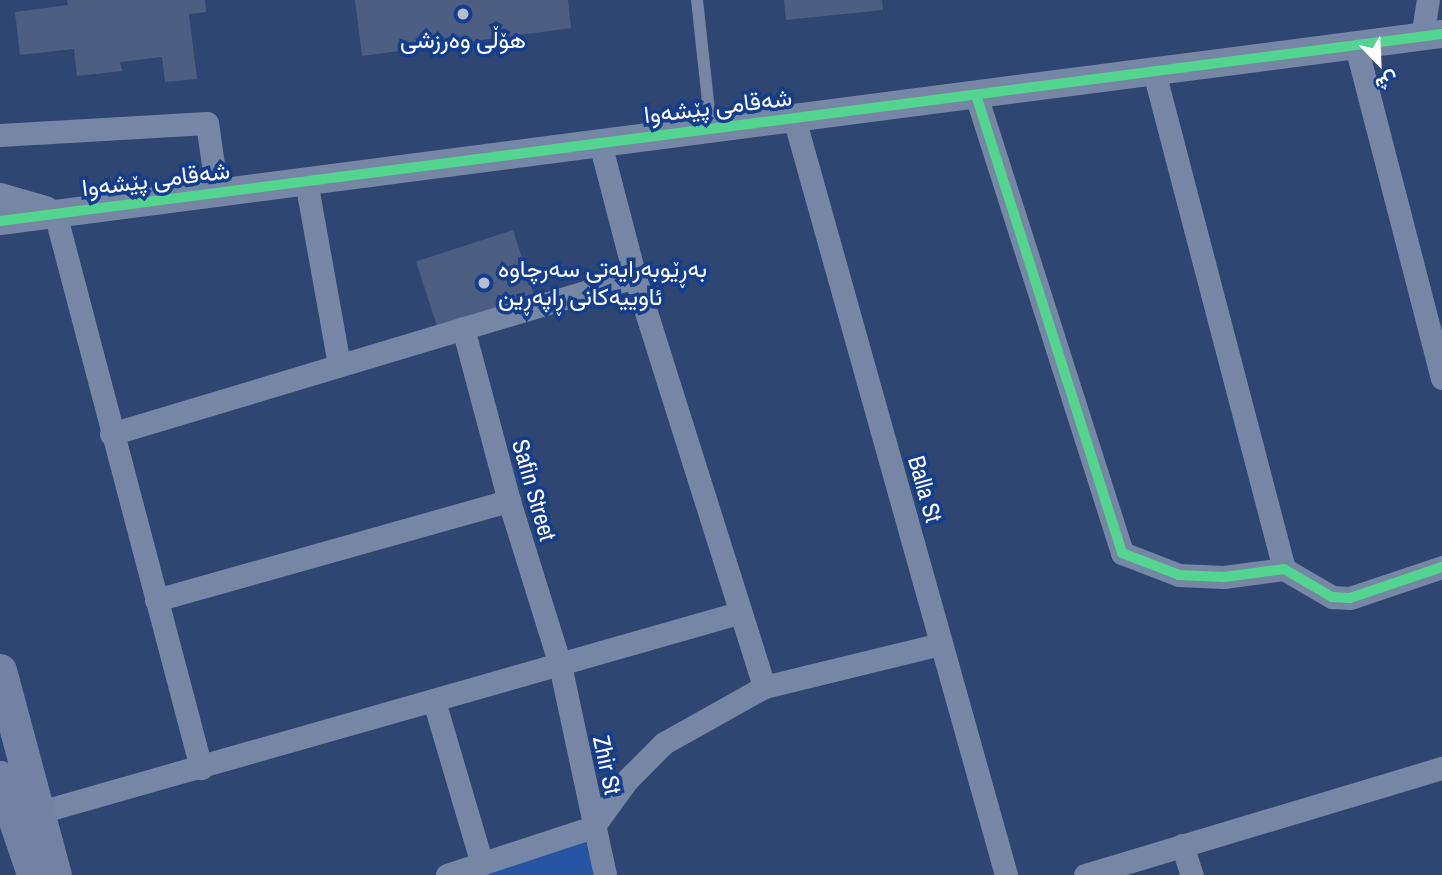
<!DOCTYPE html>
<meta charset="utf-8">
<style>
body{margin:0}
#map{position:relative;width:1442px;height:875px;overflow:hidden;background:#2f4672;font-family:"Archivo Narrow",Vazirmatn,sans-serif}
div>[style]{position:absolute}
.green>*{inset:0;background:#2754a3}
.building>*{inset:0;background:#4c5f82;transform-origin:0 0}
.service>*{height:12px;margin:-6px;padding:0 6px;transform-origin:6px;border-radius:6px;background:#7687a5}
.minor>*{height:23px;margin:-11.5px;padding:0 11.5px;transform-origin:11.5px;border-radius:11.5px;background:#7687a5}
.tertiary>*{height:28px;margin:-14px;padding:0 14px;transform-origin:14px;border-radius:14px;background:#7687a5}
.secondary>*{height:33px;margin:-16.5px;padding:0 16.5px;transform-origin:16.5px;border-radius:16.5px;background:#7282a2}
.cycleway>*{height:10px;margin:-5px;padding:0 5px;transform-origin:5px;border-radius:5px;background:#53d58f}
.dots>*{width:19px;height:19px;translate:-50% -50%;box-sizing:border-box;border:4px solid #143e8d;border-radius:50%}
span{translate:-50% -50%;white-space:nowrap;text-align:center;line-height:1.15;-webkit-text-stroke:7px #143e8d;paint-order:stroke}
.poi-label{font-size:24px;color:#fff}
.left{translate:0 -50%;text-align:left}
.street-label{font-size:24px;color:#fff}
.north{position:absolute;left:1344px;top:28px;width:70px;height:70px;-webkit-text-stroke:5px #143e8d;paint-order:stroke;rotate:157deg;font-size:19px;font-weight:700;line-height:28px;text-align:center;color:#fff}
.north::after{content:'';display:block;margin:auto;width:24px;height:32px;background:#fff;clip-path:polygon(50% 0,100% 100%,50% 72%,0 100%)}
</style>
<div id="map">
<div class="green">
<i style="clip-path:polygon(586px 841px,594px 875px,466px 875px)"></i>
</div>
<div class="building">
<i style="clip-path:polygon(67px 0,205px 0,206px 12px,189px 14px,197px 79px,165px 82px,162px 57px,120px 62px,122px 71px,77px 76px,74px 49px,20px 55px,15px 12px,68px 5px)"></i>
<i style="clip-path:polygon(355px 0,568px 0,571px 28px,362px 56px)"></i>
<i style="clip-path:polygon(784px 0,882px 0,883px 10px,786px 20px)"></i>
<i style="left:513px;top:230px;width:75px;height:102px;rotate:72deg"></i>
</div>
<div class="service">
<i style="left:697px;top:0;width:129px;rotate:83.8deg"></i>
</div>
<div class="minor">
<i style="left:1422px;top:37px;width:37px;rotate:-81deg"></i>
<i style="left:1356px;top:46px;width:343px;rotate:75.5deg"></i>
<i style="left:1154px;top:72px;width:514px;rotate:75.34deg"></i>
<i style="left:976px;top:95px;width:481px;rotate:72.3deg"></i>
<i style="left:1122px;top:553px;width:61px;rotate:21.1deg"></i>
<i style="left:1179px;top:575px;width:45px;rotate:2.5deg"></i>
<i style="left:1224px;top:577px;width:61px;rotate:-7.6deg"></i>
<i style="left:1284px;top:569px;width:56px;rotate:30.3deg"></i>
<i style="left:1332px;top:597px;width:18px;rotate:3deg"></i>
<i style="left:1350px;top:598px;width:97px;rotate:-18.6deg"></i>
<i style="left:794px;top:118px;width:786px;rotate:74.35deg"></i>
<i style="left:0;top:135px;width:207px;rotate:-3.3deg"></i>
<i style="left:207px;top:123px;width:70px;rotate:81.8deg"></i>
<i style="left:600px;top:143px;width:138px;rotate:75.4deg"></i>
<i style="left:635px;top:277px;width:430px;rotate:72.5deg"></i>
<i style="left:306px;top:181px;width:187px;rotate:79.8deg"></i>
<i style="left:55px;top:213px;width:574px;rotate:75.26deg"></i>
<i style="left:463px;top:328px;width:179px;rotate:75.1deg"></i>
<i style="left:509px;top:501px;width:172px;rotate:72.7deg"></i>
<i style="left:560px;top:665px;width:215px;rotate:77.9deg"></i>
<i style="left:111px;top:434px;width:547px;rotate:-16.68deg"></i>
<i style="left:156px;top:600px;width:367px;rotate:-15.7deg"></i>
<i style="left:434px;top:701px;width:170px;rotate:73.6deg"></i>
<i style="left:40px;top:812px;width:726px;rotate:-15.91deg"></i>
<i style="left:1182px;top:845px;width:32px;rotate:72deg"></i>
<i style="left:447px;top:875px;width:154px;rotate:-18.2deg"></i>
<i style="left:593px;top:827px;width:59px;rotate:-53.9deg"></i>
<i style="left:628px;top:779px;width:51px;rotate:-45deg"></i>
<i style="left:664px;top:743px;width:115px;rotate:-29.2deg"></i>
<i style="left:764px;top:687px;width:181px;rotate:-13.7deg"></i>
<i style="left:1085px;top:875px;width:373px;rotate:-16.7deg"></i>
</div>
<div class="tertiary">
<i style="left:0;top:197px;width:47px;rotate:16.1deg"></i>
<i style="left:0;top:221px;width:1454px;rotate:-7.39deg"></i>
</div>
<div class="secondary">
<i style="left:0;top:670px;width:212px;rotate:75deg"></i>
<i style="left:0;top:777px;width:102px;rotate:71.2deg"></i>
</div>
<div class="cycleway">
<i style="left:976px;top:95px;width:481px;rotate:72.3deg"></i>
<i style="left:1122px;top:553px;width:61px;rotate:21.1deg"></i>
<i style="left:1179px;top:575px;width:45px;rotate:2.5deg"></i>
<i style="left:1224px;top:577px;width:61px;rotate:-7.6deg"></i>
<i style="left:1284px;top:569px;width:56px;rotate:30.3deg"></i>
<i style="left:1332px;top:597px;width:18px;rotate:3deg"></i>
<i style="left:1350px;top:598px;width:97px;rotate:-18.6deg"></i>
<i style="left:0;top:221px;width:1454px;rotate:-7.39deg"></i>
</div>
<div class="dots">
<i style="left:463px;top:14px;background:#b6bece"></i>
<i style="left:484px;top:283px;background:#b6bece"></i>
</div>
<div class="poi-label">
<span style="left:463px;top:40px">هۆڵی وەرزشی</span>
<span class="left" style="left:498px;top:283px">بەڕێوبەرایەتی سەرچاوە<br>ئاوییەکانی ڕاپەڕین</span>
</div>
<div class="street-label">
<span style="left:718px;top:106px;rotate:-7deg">شەقامی پێشەوا</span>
<span style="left:156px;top:179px;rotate:-7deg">شەقامی پێشەوا</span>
<span style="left:925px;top:489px;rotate:74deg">Balla St</span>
<span style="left:534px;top:490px;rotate:74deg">Safin Street</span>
<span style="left:607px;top:765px;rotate:78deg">Zhir St</span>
</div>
<div class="north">ش</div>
</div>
